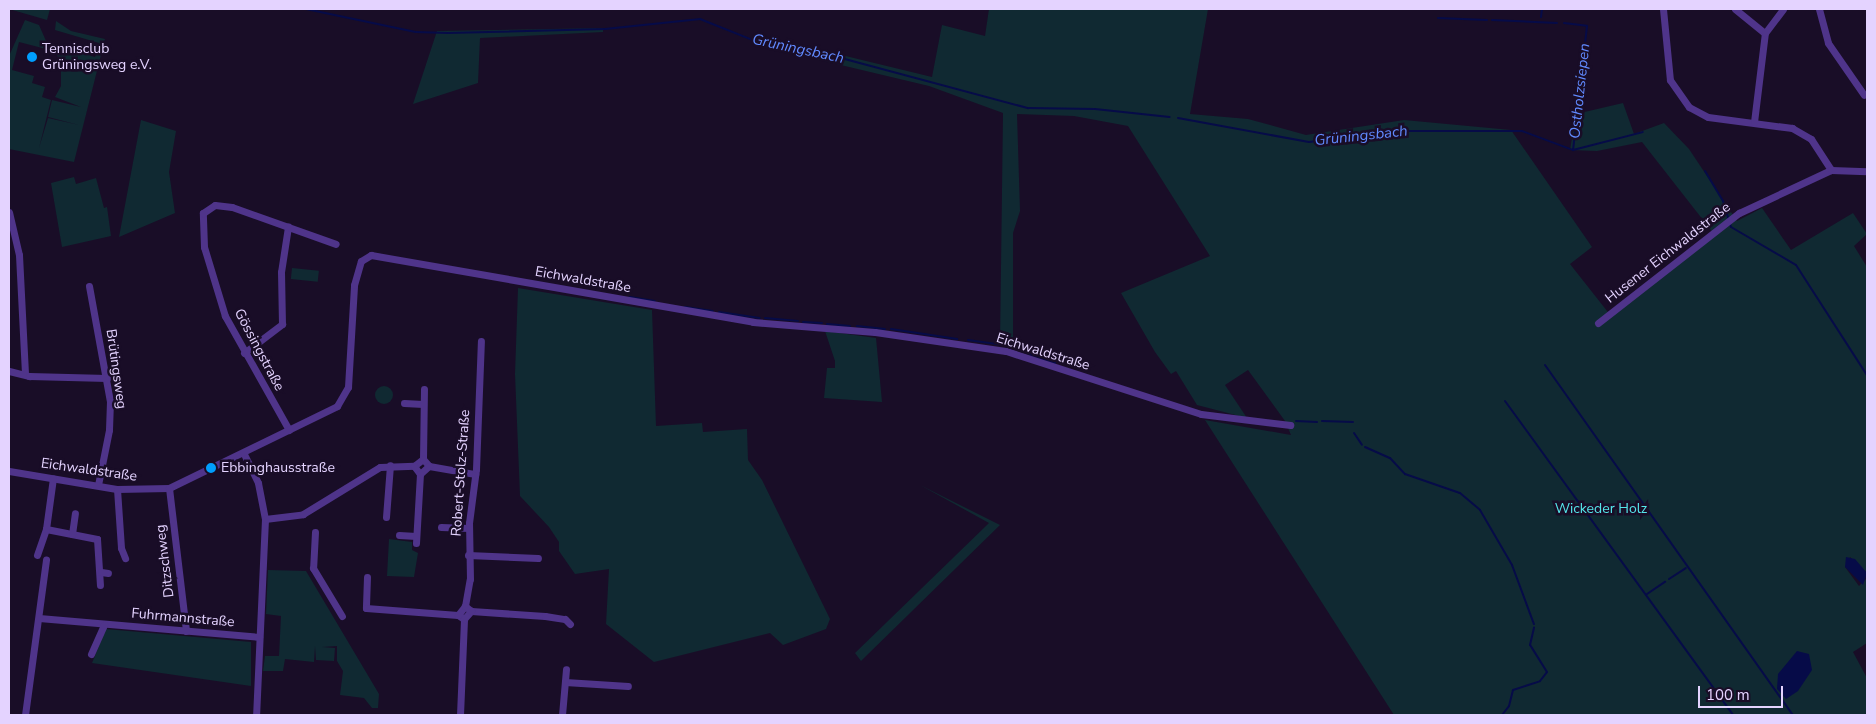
<!DOCTYPE html>
<meta charset="utf-8">
<style>
body{margin:0}
#map{position:relative;width:1876px;height:724px;overflow:hidden;background:#190d27;font-family:"Nunito Sans",sans-serif}
div>[style]{position:absolute}
.green>*{inset:0;background:#102932;transform-origin:0 0}
.round{border-radius:50%}
.water>*{inset:0;background:#060b48}
.stream>*{height:2px;margin:-1px;padding:0 1px;transform-origin:1px;border-radius:1px;background:#060b48}
.street>*{height:7px;margin:-3.5px;padding:0 3.5px;transform-origin:3.5px;border-radius:3.5px;background:#4f348a}
.dots>*{width:14px;height:14px;translate:-50% -50%;box-sizing:border-box;border:2px solid #190d27;border-radius:50%}
span{translate:-50% -50%;white-space:nowrap;text-align:center;line-height:1.15;-webkit-text-stroke:5px #190d27;paint-order:stroke}
.poi-label{font-size:14px;color:#e4d3ff}
.left{translate:0 -50%;text-align:left}
.street-label{font-size:14px;color:#e4d3ff}
.park-label{font-size:14px;color:#55e6ea}
.water-label{font-size:15px;color:#618aff;font-style:italic}
.frame{position:absolute;inset:0;border:10px solid #e4d3ff;pointer-events:none}
.scale{position:absolute;left:1698px;top:686px;width:85px;height:22px;box-sizing:border-box;border:2px solid #e4d3ff;border-top:0;padding-left:6px;font-size:15px;line-height:18px;white-space:nowrap;color:#e4d3ff;-webkit-text-stroke:4px #190d27;paint-order:stroke}
</style>
<div id="map">
<div class="green">
<i style="clip-path:polygon(9px 9px,50px 9px,47px 20px)"></i>
<i style="clip-path:polygon(989px 9px,1208px 9px,1190px 114px,1248px 119px,1306px 135px,1404px 120px,1511px 130px,1592px 247px,1570px 264px,1611px 316px,1714px 234px,1642px 142px,1597px 151px,1570px 150px,1576px 114px,1623px 103px,1634px 134px,1664px 123px,1689px 149px,1737px 221px,1762px 208px,1791px 250px,1853px 213px,1867px 234px,1854px 246px,1867px 267px,1867px 573px,1850px 557px,1845px 567px,1859px 586px,1867px 578px,1867px 643px,1853px 652px,1867px 678px,1867px 715px,1394px 715px,1205px 420px,1291px 435px,1285px 421px,1248px 370px,1225px 385px,1247px 418px,1197px 405px,1176px 371px,1171px 374px,1155px 352px,1121px 293px,1210px 256px,1128px 126px,1074px 116px,1017px 114px,1020px 211px,1013px 233px,1013px 348px,1000px 345px,1003px 113px,929px 86px,761px 46px,764px 42px,788px 42px,932px 77px,942px 25px,985px 36px)"></i>
<i style="clip-path:polygon(25px 20px,39px 25px,50px 50px,19px 42px,12px 70px,34px 76px,32px 83px,45px 87px,42px 97px,51px 100px,39px 148px,70px 157px,39px 148px,48px 118px,79px 125px,48px 117px,52px 100px,81px 107px,55px 97px,61px 86px,61px 66px,53px 45px,95px 57px,99px 43px,55px 30px,56px 21px,71px 31px,105px 39px,74px 162px,9px 149px,9px 56px)"></i>
<i style="clip-path:polygon(603px 28px,603px 32px,480px 38px,478px 83px,413px 104px,437px 31px)"></i>
<i style="clip-path:polygon(141px 120px,176px 131px,169px 172px,175px 213px,119px 237px)"></i>
<i style="clip-path:polygon(74px 177px,76px 184px,96px 178px,104px 208px,107px 207px,111px 236px,62px 247px,51px 183px)"></i>
<i style="left:292px;top:268px;width:27px;height:11px;rotate:6deg"></i>
<i style="clip-path:polygon(518px 288px,652px 310px,656px 426px,702px 423px,703px 432px,747px 429px,748px 460px,762px 480px,830px 619px,826px 629px,783px 645px,770px 633px,654px 662px,606px 624px,609px 569px,575px 574px,559px 551px,559px 542px,549px 527px,520px 496px,515px 374px)"></i>
<i style="clip-path:polygon(825px 331px,876px 338px,882px 402px,824px 398px,827px 368px,835px 368px,835px 361px)"></i>
<i class="round" style="left:375px;top:386px;width:18px;height:18px"></i>
<i style="clip-path:polygon(920px 485px,1000px 525px,861px 661px,855px 653px,989px 523px)"></i>
<i style="clip-path:polygon(389px 539px,412px 542px,412px 550px,418px 553px,414px 577px,387px 576px)"></i>
<i style="clip-path:polygon(268px 570px,306px 571px,379px 694px,378px 708px,372px 708px,364px 698px,340px 695px,343px 671px,337px 661px,337px 646px,322px 647px,335px 648px,334px 661px,316px 660px,315px 646px,314px 662px,285px 659px,283px 671px,263px 671px,265px 656px,279px 656px,281px 616px,266px 614px)"></i>
<i style="clip-path:polygon(106px 629px,251px 642px,251px 686px,92px 663px)"></i>
</div>
<div class="water">
<i style="clip-path:polygon(1846px 557px,1855px 559px,1867px 573px,1863px 585px,1845px 567px)"></i>
<i style="clip-path:polygon(1797px 651px,1809px 654px,1812px 670px,1798px 691px,1786px 699px,1777px 689px,1778px 674px)"></i>
</div>
<div class="stream">
<i style="left:306px;top:9px;width:112px;rotate:11.8deg"></i>
<i style="left:416px;top:32px;width:32px;rotate:2deg"></i>
<i style="left:448px;top:33px;width:157px;rotate:-1.5deg"></i>
<i style="left:605px;top:29px;width:96px;rotate:-6deg"></i>
<i style="left:700px;top:19px;width:59px;rotate:21.8deg"></i>
<i style="left:755px;top:41px;width:88px;rotate:11.2deg"></i>
<i style="left:841px;top:58px;width:194px;rotate:15deg"></i>
<i style="left:1028px;top:108px;width:67px;rotate:0.9deg"></i>
<i style="left:1095px;top:109px;width:75px;rotate:6.1deg"></i>
<i style="left:1541px;top:17px;width:8px;rotate:-83deg"></i>
<i style="left:1438px;top:18px;width:49px;rotate:2.3deg"></i>
<i style="left:1492px;top:20px;width:65px;rotate:2.6deg"></i>
<i style="left:1564px;top:23px;width:23px;rotate:7deg"></i>
<i style="left:1587px;top:26px;width:125px;rotate:96.4deg"></i>
<i style="left:1178px;top:118px;width:133px;rotate:10.4deg"></i>
<i style="left:1309px;top:142px;width:86px;rotate:-7.4deg"></i>
<i style="left:1394px;top:131px;width:128px"></i>
<i style="left:1522px;top:131px;width:54px;rotate:20.4deg"></i>
<i style="left:1573px;top:150px;width:72px;rotate:-14.4deg"></i>
<i style="left:1705px;top:171px;width:35px;rotate:59deg"></i>
<i style="left:1723px;top:201px;width:27px;rotate:73deg"></i>
<i style="left:1731px;top:227px;width:75px;rotate:30.3deg"></i>
<i style="left:1796px;top:265px;width:131px;rotate:57.2deg"></i>
<i style="left:630px;top:297px;width:25px;rotate:9deg"></i>
<i style="left:685px;top:307px;width:28px;rotate:8deg"></i>
<i style="left:719px;top:312px;width:41px;rotate:8.3deg"></i>
<i style="left:765px;top:318px;width:33px;rotate:5deg"></i>
<i style="left:803px;top:322px;width:19px;rotate:3deg"></i>
<i style="left:827px;top:324px;width:23px;rotate:5deg"></i>
<i style="left:857px;top:326px;width:28px;rotate:6deg"></i>
<i style="left:891px;top:329px;width:67px;rotate:8.6deg"></i>
<i style="left:968px;top:340px;width:35px;rotate:8deg"></i>
<i style="left:1008px;top:346px;width:50px;rotate:19.9deg"></i>
<i style="left:1545px;top:365px;width:429px;rotate:54.7deg"></i>
<i style="left:1505px;top:401px;width:388px;rotate:54deg"></i>
<i style="left:1296px;top:421px;width:21px;rotate:3deg"></i>
<i style="left:1322px;top:421px;width:31px;rotate:2deg"></i>
<i style="left:1354px;top:433px;width:14px;rotate:56deg"></i>
<i style="left:1365px;top:447px;width:27px;rotate:24deg"></i>
<i style="left:1390px;top:458px;width:22px;rotate:47deg"></i>
<i style="left:1405px;top:474px;width:58px;rotate:19.1deg"></i>
<i style="left:1460px;top:493px;width:26px;rotate:40deg"></i>
<i style="left:1480px;top:510px;width:64px;rotate:59.8deg"></i>
<i style="left:1512px;top:565px;width:63px;rotate:69.6deg"></i>
<i style="left:1669px;top:579px;width:20px;rotate:-33deg"></i>
<i style="left:1647px;top:594px;width:22px;rotate:-34deg"></i>
<i style="left:1502px;top:715px;width:11px;rotate:-52deg"></i>
<i style="left:1509px;top:706px;width:16px;rotate:-76deg"></i>
<i style="left:1513px;top:690px;width:28px;rotate:-18deg"></i>
<i style="left:1540px;top:681px;width:11px;rotate:-52deg"></i>
<i style="left:1547px;top:672px;width:32px;rotate:-122deg"></i>
<i style="left:1530px;top:645px;width:18px;rotate:-77deg"></i>
</div>
<div class="street">
<i style="left:1663px;top:9px;width:71px;rotate:84.4deg"></i>
<i style="left:1670px;top:80px;width:33px;rotate:55deg"></i>
<i style="left:1689px;top:107px;width:21px;rotate:28deg"></i>
<i style="left:1708px;top:117px;width:85px;rotate:7.5deg"></i>
<i style="left:1792px;top:128px;width:22px;rotate:30deg"></i>
<i style="left:1811px;top:139px;width:37px;rotate:57deg"></i>
<i style="left:1735px;top:9px;width:38px;rotate:39deg"></i>
<i style="left:1819px;top:9px;width:35px;rotate:75deg"></i>
<i style="left:1828px;top:43px;width:63px;rotate:55.3deg"></i>
<i style="left:1754px;top:122px;width:90px;rotate:-83deg"></i>
<i style="left:1765px;top:33px;width:30px;rotate:-53deg"></i>
<i style="left:9px;top:212px;width:44px;rotate:76.9deg"></i>
<i style="left:19px;top:255px;width:117px;rotate:87.1deg"></i>
<i style="left:89px;top:286px;width:117px;rotate:79.7deg"></i>
<i style="left:110px;top:401px;width:29px;rotate:92deg"></i>
<i style="left:109px;top:430px;width:56px;rotate:101.3deg"></i>
<i style="left:1598px;top:323px;width:179px;rotate:-38deg"></i>
<i style="left:1739px;top:213px;width:102px;rotate:-25.1deg"></i>
<i style="left:1831px;top:170px;width:36px;rotate:2deg"></i>
<i style="left:244px;top:353px;width:48px;rotate:-37.3deg"></i>
<i style="left:282px;top:324px;width:52px;rotate:-91.1deg"></i>
<i style="left:281px;top:272px;width:46px;rotate:-81.2deg"></i>
<i style="left:9px;top:371px;width:21px;rotate:14deg"></i>
<i style="left:29px;top:376px;width:78px;rotate:1.5deg"></i>
<i style="left:404px;top:403px;width:19px;rotate:3deg"></i>
<i style="left:289px;top:430px;width:131px;rotate:-119.3deg"></i>
<i style="left:225px;top:316px;width:72px;rotate:-106.9deg"></i>
<i style="left:204px;top:247px;width:34px;rotate:-92deg"></i>
<i style="left:203px;top:213px;width:14px;rotate:-34deg"></i>
<i style="left:215px;top:205px;width:17px;rotate:7deg"></i>
<i style="left:232px;top:207px;width:110px;rotate:19.6deg"></i>
<i style="left:244px;top:454px;width:32px;rotate:64deg"></i>
<i style="left:258px;top:483px;width:37px;rotate:79deg"></i>
<i style="left:265px;top:519px;width:196px;rotate:92.6deg"></i>
<i style="left:423px;top:459px;width:70px;rotate:-89.2deg"></i>
<i style="left:414px;top:466px;width:11px;rotate:-38deg"></i>
<i style="left:423px;top:459px;width:9px;rotate:49deg"></i>
<i style="left:429px;top:466px;width:47px;rotate:9.9deg"></i>
<i style="left:9px;top:471px;width:109px;rotate:9.5deg"></i>
<i style="left:117px;top:489px;width:52px;rotate:-1.1deg"></i>
<i style="left:169px;top:488px;width:187px;rotate:-26deg"></i>
<i style="left:337px;top:406px;width:22px;rotate:-60deg"></i>
<i style="left:348px;top:387px;width:102px;rotate:-86.6deg"></i>
<i style="left:354px;top:285px;width:25px;rotate:-74deg"></i>
<i style="left:361px;top:261px;width:12px;rotate:-31deg"></i>
<i style="left:371px;top:255px;width:388px;rotate:9.9deg"></i>
<i style="left:753px;top:322px;width:122px;rotate:4.7deg"></i>
<i style="left:875px;top:332px;width:132px;rotate:8.3deg"></i>
<i style="left:1006px;top:351px;width:205px;rotate:17.9deg"></i>
<i style="left:1201px;top:414px;width:90px;rotate:7deg"></i>
<i style="left:169px;top:488px;width:144px;rotate:83.2deg"></i>
<i style="left:117px;top:489px;width:59px;rotate:86.1deg"></i>
<i style="left:121px;top:548px;width:11px;rotate:68deg"></i>
<i style="left:386px;top:517px;width:52px;rotate:-85.6deg"></i>
<i style="left:265px;top:519px;width:38px;rotate:-7deg"></i>
<i style="left:303px;top:514px;width:90px;rotate:-31.4deg"></i>
<i style="left:380px;top:467px;width:34px;rotate:-2deg"></i>
<i style="left:414px;top:466px;width:10px;rotate:53deg"></i>
<i style="left:420px;top:474px;width:12px;rotate:-42deg"></i>
<i style="left:441px;top:527px;width:28px;rotate:2deg"></i>
<i style="left:46px;top:529px;width:52px;rotate:11.1deg"></i>
<i style="left:97px;top:539px;width:46px;rotate:86.3deg"></i>
<i style="left:315px;top:532px;width:36px;rotate:93deg"></i>
<i style="left:313px;top:568px;width:56px;rotate:58.9deg"></i>
<i style="left:72px;top:534px;width:21px;rotate:-82deg"></i>
<i style="left:399px;top:535px;width:17px;rotate:3deg"></i>
<i style="left:416px;top:543px;width:69px;rotate:-86.7deg"></i>
<i style="left:37px;top:555px;width:28px;rotate:-71deg"></i>
<i style="left:46px;top:529px;width:51px;rotate:-82.2deg"></i>
<i style="left:468px;top:555px;width:70px;rotate:2.5deg"></i>
<i style="left:101px;top:572px;width:7px;rotate:8deg"></i>
<i style="left:367px;top:577px;width:31px;rotate:92deg"></i>
<i style="left:366px;top:608px;width:92px;rotate:4.4deg"></i>
<i style="left:471px;top:611px;width:74px;rotate:3.9deg"></i>
<i style="left:545px;top:616px;width:20px;rotate:9deg"></i>
<i style="left:565px;top:619px;width:7px;rotate:45deg"></i>
<i style="left:39px;top:618px;width:221px;rotate:4.9deg"></i>
<i style="left:464px;top:619px;width:7px;rotate:-146deg"></i>
<i style="left:458px;top:615px;width:11px;rotate:-52deg"></i>
<i style="left:465px;top:606px;width:27px;rotate:-80deg"></i>
<i style="left:470px;top:579px;width:56px;rotate:-91deg"></i>
<i style="left:469px;top:523px;width:54px;rotate:-82.6deg"></i>
<i style="left:476px;top:469px;width:128px;rotate:-87.8deg"></i>
<i style="left:91px;top:654px;width:32px;rotate:-66deg"></i>
<i style="left:565px;top:682px;width:63px;rotate:3.6deg"></i>
<i style="left:25px;top:715px;width:157px;rotate:-82.3deg"></i>
<i style="left:460px;top:715px;width:96px;rotate:-87.6deg"></i>
<i style="left:464px;top:619px;width:11px;rotate:-49deg"></i>
<i style="left:471px;top:611px;width:8px;rotate:-140deg"></i>
<i style="left:562px;top:715px;width:46px;rotate:-85deg"></i>
</div>
<div class="dots">
<i style="left:32px;top:57px;background:#009efe"></i>
<i style="left:211px;top:468px;background:#009efe"></i>
</div>
<div class="poi-label">
<span class="left" style="left:42px;top:57px">Tennisclub<br>Grüningsweg e.V.</span>
<span class="left" style="left:221px;top:468px">Ebbinghausstraße</span>
</div>
<div class="street-label">
<span style="left:1668px;top:253px;rotate:-38deg">Husener Eichwaldstraße</span>
<span style="left:583px;top:280px;rotate:10deg">Eichwaldstraße</span>
<span style="left:259px;top:350px;rotate:62deg">Gössingstraße</span>
<span style="left:1043px;top:352px;rotate:17deg">Eichwaldstraße</span>
<span style="left:116px;top:369px;rotate:82deg">Brütingsweg</span>
<span style="left:89px;top:470px;rotate:8deg">Eichwaldstraße</span>
<span style="left:461px;top:473px;rotate:-86deg">Robert-Stolz-Straße</span>
<span style="left:165px;top:561px;rotate:-97deg">Ditzschweg</span>
<span style="left:183px;top:618px;rotate:5deg">Fuhrmannstraße</span>
</div>
<div class="park-label">
<span style="left:1601px;top:509px">Wickeder Holz</span>
</div>
<div class="water-label">
<span style="left:798px;top:49px;rotate:12deg">Grüningsbach</span>
<span style="left:1580px;top:91px;rotate:-84deg">Ostholzsiepen</span>
<span style="left:1361px;top:136px;rotate:-6deg">Grüningsbach</span>
</div>
<div class="frame"></div>
<div class="scale">100 m</div>
</div>
